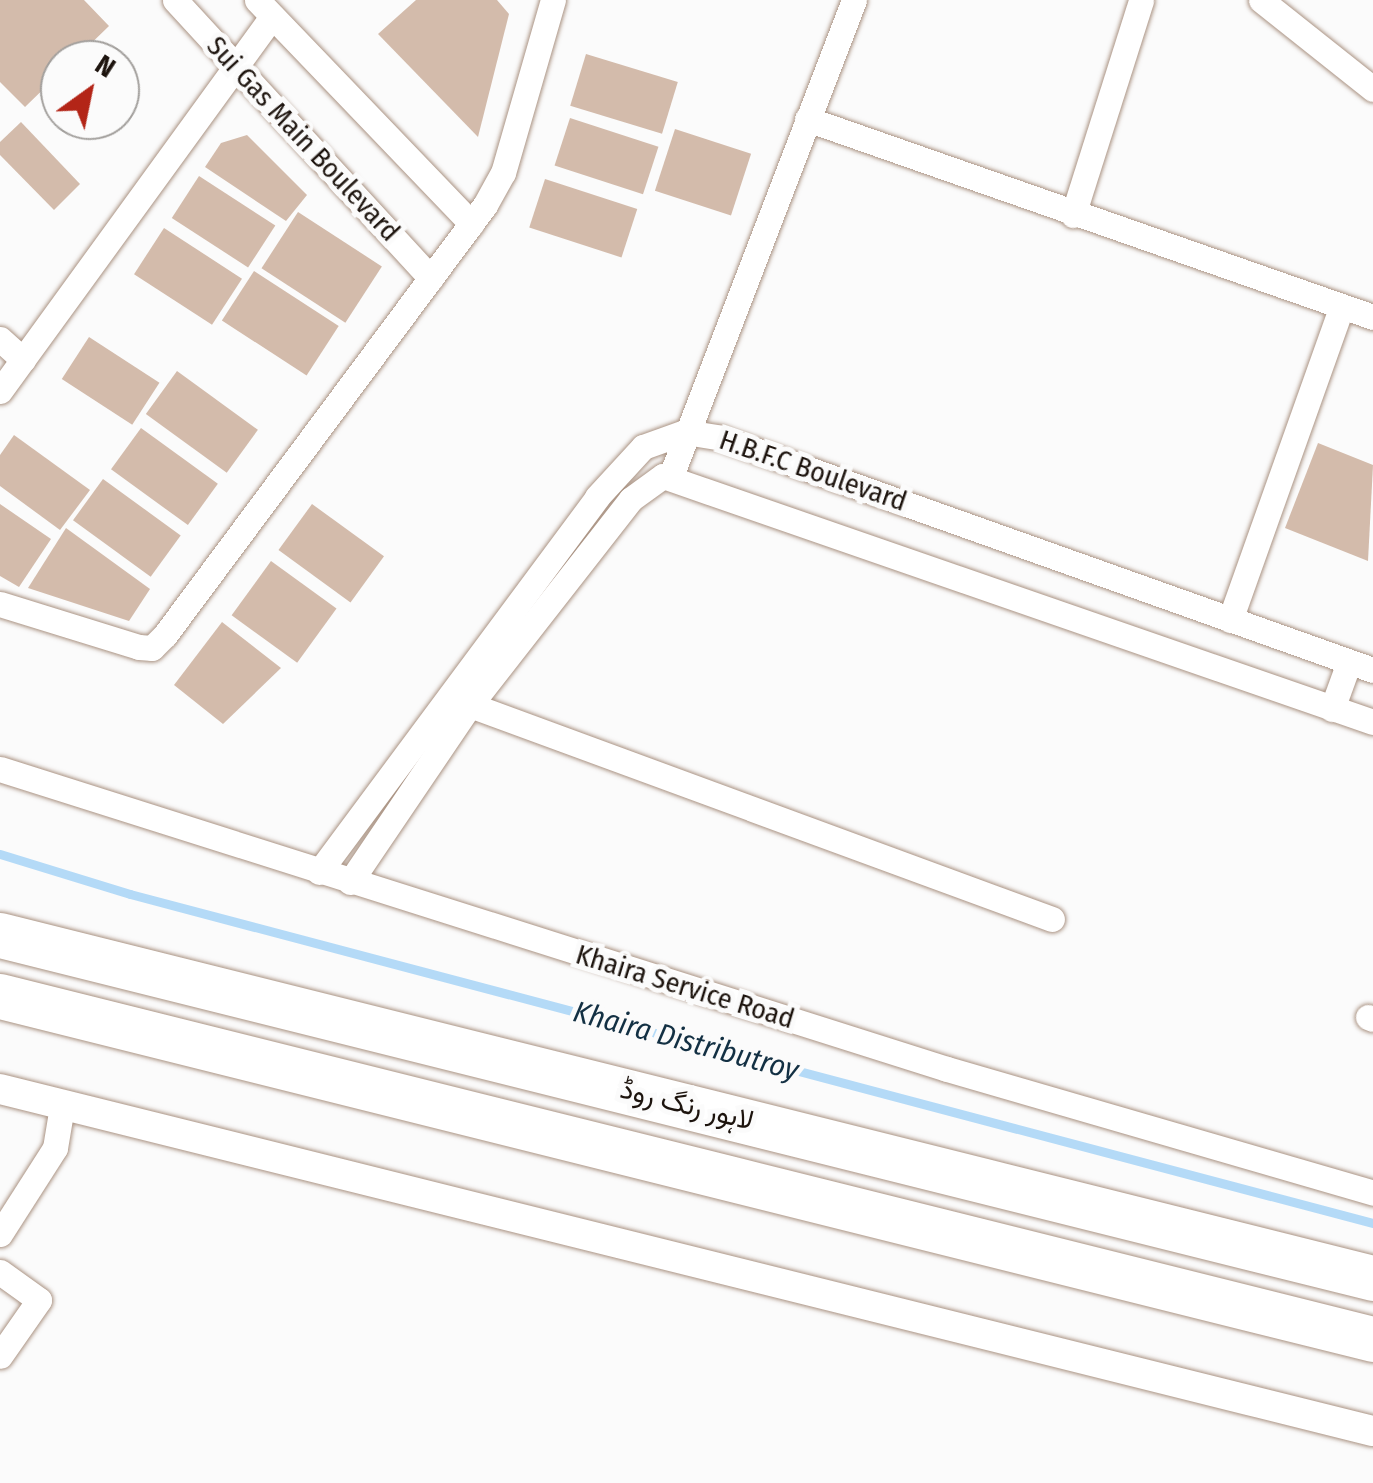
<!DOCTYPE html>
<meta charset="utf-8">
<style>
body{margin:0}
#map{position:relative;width:1373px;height:1483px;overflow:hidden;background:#fbfbfb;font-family:"Fira Sans Condensed",Vazirmatn,sans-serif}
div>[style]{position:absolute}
.stream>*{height:9px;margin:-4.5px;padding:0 4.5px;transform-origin:4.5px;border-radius:4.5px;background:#b4daf7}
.building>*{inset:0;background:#d3bbab;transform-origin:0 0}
.roads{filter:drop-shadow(0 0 2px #aa9383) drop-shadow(0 0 2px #aa9383)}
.minor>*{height:25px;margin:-12.5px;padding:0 12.5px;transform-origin:12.5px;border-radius:12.5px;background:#fff}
.tertiary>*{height:30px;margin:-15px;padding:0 15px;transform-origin:15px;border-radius:15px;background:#fff}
.motorway>*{height:45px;margin:-22.5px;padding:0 22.5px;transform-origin:22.5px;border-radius:22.5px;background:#fff}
span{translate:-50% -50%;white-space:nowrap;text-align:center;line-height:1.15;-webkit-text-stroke:10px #fbfbfb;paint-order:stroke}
.street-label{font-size:28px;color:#1d140e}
.water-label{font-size:30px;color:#133043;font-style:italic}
.north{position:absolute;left:40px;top:40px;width:100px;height:100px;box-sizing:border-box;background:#fbfbfb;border:2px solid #a29f9c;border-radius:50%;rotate:33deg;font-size:28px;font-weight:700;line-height:40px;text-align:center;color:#1d140e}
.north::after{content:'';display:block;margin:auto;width:35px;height:45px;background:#b32517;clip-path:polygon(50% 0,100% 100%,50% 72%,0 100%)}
</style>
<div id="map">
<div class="stream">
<i style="left:0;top:854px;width:136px;rotate:17.1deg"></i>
<i style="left:130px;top:894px;width:1286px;rotate:14.83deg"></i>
</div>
<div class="building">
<i style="clip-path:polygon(0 0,84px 0,109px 26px,74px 60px,60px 60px,60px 73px,25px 107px,0 82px)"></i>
<i style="clip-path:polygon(416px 0,497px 0,509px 14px,478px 137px,378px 34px)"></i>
<i style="left:586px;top:54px;width:96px;height:54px;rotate:17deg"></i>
<i style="left:570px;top:118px;width:93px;height:50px;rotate:18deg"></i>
<i style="clip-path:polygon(21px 122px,80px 184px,54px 210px,0 155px,0 142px)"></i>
<i style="left:675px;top:129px;width:80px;height:65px;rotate:18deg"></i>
<i style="clip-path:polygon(247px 135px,307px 195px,286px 221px,205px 167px,221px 143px)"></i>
<i style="left:199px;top:176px;width:91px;height:50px;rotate:33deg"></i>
<i style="left:545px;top:179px;width:97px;height:51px;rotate:18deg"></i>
<i style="left:298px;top:212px;width:100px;height:67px;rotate:33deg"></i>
<i style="left:164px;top:228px;width:93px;height:55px;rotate:33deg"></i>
<i style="left:254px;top:271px;width:101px;height:59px;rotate:33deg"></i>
<i style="left:89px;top:337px;width:84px;height:50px;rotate:33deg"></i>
<i style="left:177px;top:371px;width:100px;height:53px;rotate:36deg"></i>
<i style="left:141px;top:428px;width:95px;height:51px;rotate:36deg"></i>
<i style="clip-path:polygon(14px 435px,90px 490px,60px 530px,0 486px,0 455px)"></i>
<i style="clip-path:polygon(1318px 443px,1373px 465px,1368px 561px,1285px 528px)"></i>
<i style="left:103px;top:479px;width:96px;height:51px;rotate:36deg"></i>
<i style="clip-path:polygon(0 504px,51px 539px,19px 587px,0 576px)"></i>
<i style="left:312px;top:504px;width:89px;height:57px;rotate:36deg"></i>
<i style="clip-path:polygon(66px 528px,150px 589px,129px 621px,28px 588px)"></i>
<i style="left:271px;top:561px;width:81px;height:67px;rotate:36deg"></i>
<i style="clip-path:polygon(222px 622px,281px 668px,223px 724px,174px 685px)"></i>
</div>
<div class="roads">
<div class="minor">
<i style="left:175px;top:0;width:378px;rotate:47.4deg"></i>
<i style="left:257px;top:0;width:310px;rotate:46.2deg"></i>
<i style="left:1261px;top:0;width:143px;rotate:38.5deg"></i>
<i style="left:807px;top:119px;width:600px;rotate:19.28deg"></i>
<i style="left:1073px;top:215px;width:225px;rotate:-72.4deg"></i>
<i style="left:0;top:339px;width:31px;rotate:42deg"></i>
<i style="left:0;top:391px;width:463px;rotate:-54deg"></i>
<i style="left:671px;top:476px;width:510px;rotate:-68.97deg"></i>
<i style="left:0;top:604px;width:145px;rotate:17.2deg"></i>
<i style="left:139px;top:647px;width:13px;rotate:4deg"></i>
<i style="left:152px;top:648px;width:18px;rotate:-45deg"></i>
<i style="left:165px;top:635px;width:536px;rotate:-53.34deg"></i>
<i style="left:485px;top:205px;width:37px;rotate:-61deg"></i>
<i style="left:503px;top:173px;width:180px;rotate:-73.9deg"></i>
<i style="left:1230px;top:620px;width:331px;rotate:-70.4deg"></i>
<i style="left:470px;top:705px;width:620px;rotate:20.19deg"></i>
<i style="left:1332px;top:709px;width:50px;rotate:-70.1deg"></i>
<i style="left:0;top:769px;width:993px;rotate:17.58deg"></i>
<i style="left:947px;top:1069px;width:444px;rotate:16.2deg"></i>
<i style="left:319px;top:872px;width:467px;rotate:-53.4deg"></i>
<i style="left:597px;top:497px;width:68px;rotate:-47.4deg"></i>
<i style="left:643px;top:447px;width:45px;rotate:-19.7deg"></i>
<i style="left:685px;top:432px;width:36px;rotate:9deg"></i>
<i style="left:721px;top:438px;width:692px;rotate:19.59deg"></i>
<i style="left:350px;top:882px;width:214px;rotate:-55.9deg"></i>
<i style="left:470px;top:705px;width:261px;rotate:-52deg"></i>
<i style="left:631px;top:499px;width:39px;rotate:-36deg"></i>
<i style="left:663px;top:476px;width:751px;rotate:19.11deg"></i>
<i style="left:1368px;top:1017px;width:5px;rotate:22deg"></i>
<i style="left:0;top:1234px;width:102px;rotate:-57.4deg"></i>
<i style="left:55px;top:1148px;width:43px;rotate:-80.5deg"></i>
<i style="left:0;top:1272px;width:48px;rotate:35.7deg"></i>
<i style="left:39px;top:1300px;width:68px;rotate:124.9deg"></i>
</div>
<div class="tertiary">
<i style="left:0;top:1089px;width:1415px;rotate:13.99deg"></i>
</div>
<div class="motorway">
<i style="left:0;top:935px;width:1415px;rotate:14.03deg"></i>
<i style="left:0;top:996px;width:1415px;rotate:14.03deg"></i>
</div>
</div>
<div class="street-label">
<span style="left:303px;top:139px;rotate:47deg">Sui Gas Main Boulevard</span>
<span style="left:813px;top:471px;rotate:19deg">H.B.F.C Boulevard</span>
<span style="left:685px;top:987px;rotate:17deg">Khaira Service Road</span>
<span style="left:687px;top:1105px;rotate:14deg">لاہور رنگ روڈ</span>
</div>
<div class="water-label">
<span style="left:686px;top:1041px;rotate:15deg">Khaira Distributroy</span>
</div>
<div class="north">N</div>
</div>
